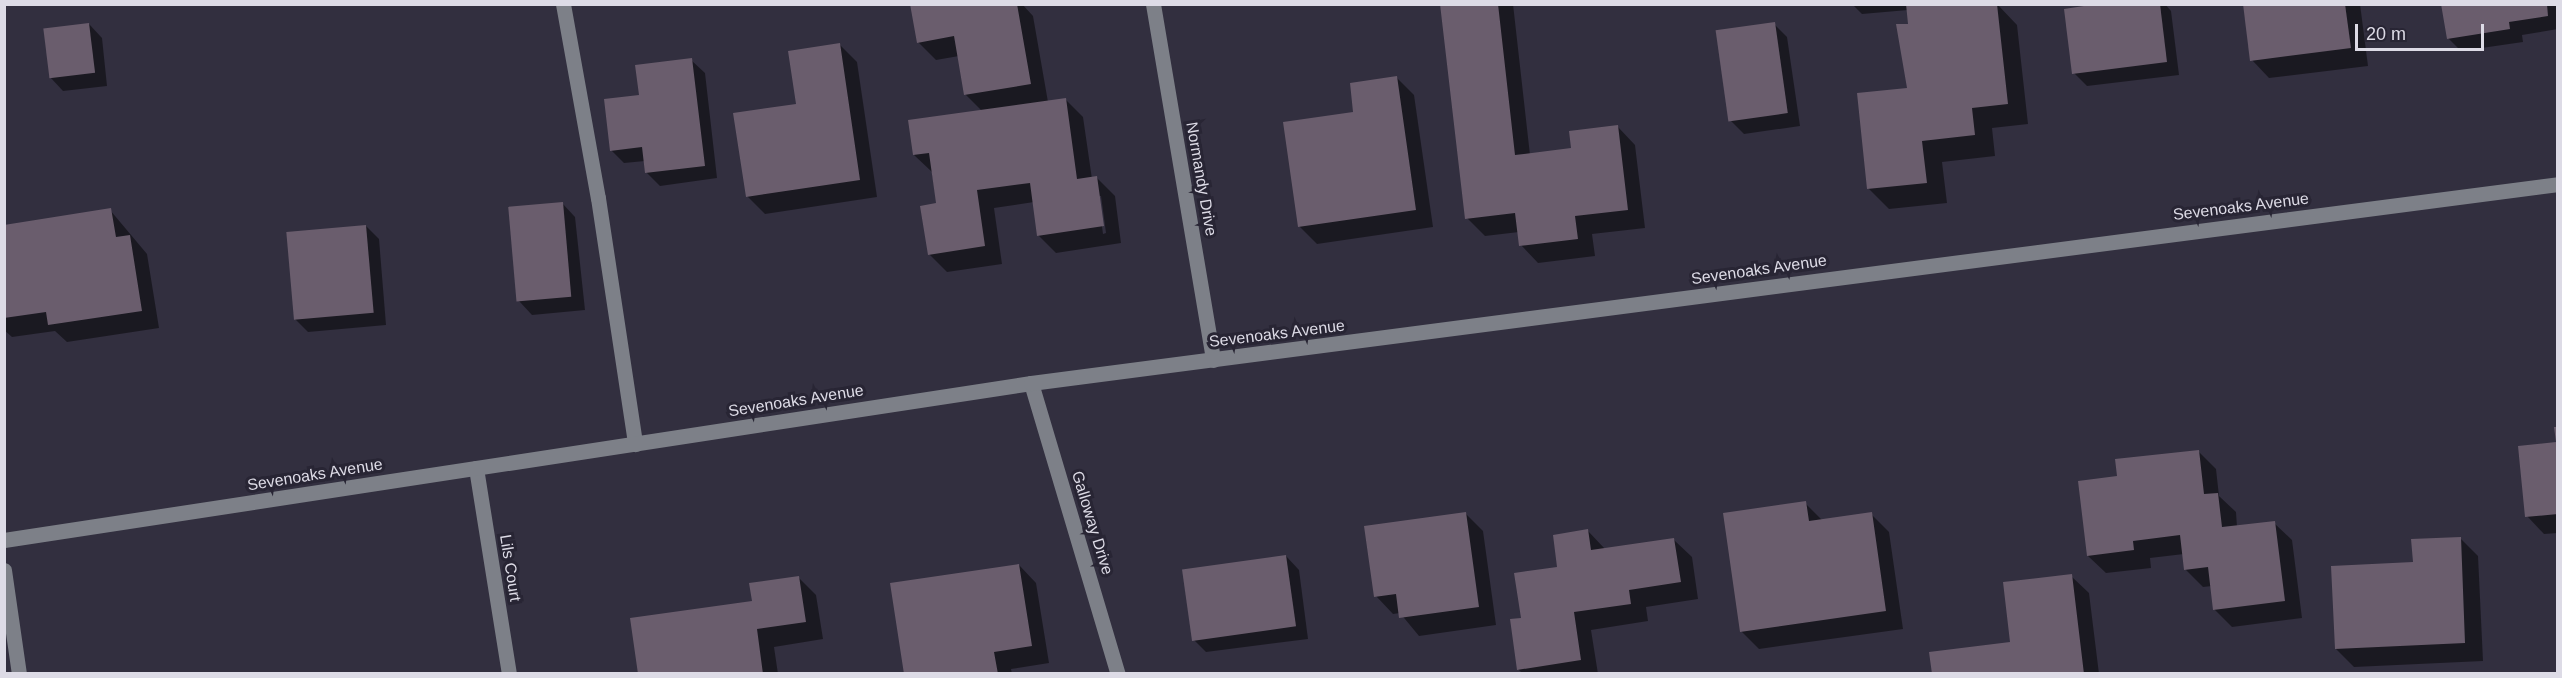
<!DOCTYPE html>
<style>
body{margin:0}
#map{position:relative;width:2562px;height:678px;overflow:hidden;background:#322f3f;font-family:Helvetica,sans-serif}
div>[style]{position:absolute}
.shadow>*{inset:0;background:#0007}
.building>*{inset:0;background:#6a5d6d;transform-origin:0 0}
.minor>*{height:15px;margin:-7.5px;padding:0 7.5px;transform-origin:7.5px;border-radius:7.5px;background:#7d8088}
span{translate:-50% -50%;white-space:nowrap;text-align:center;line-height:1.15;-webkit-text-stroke:6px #282534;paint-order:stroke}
.street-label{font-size:16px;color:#dddbe6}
.frame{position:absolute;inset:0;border:6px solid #dddbe6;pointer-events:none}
.scale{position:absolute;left:2355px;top:24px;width:129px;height:27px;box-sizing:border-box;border:3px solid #dddbe6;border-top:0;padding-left:8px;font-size:18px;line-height:21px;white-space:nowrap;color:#dddbe6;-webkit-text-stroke:4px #282534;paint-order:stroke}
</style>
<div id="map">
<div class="shadow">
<i style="clip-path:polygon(evenodd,912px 4px,1022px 4px,1033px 16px,1048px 102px,1065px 99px,1083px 117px,1092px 179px,1097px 178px,1115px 196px,1121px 243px,1056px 253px,1038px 235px,1034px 202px,994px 208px,1002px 264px,947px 272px,929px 254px,937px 205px,932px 172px,914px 155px,982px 111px,965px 94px,959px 56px,936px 60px,918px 42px,912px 4px,1098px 196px,1101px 196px,1106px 233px,1103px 234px,1098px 196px)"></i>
<i style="clip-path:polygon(1442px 4px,1513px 4px,1530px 155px,1573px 150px,1618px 127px,1635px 145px,1645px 228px,1592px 234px,1595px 256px,1538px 263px,1521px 245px,1519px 232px,1485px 236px,1467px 218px)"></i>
<i style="clip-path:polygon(1852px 4px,1997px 4px,2017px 25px,2028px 124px,1992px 128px,1995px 156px,1942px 162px,1947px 203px,1889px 209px,1868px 188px,1909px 90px,1910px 25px,1908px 10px,1862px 14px)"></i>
<i style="clip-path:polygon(2109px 4px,2165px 4px,2171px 11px,2179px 75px,2087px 86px,2074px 73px)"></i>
<i style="clip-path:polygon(2245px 4px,2360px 4px,2368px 66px,2269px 78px,2252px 60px)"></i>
<i style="clip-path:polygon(2443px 4px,2557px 4px,2558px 29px,2522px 35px,2523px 42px,2461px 51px,2448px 38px)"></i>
<i style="clip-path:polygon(89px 24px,102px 38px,107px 86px,63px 91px,50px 77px)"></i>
<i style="clip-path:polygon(1774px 24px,1787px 37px,1800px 126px,1744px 134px,1731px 121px)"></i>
<i style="clip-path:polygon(839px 44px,857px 62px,877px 197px,765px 214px,747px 196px,798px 106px)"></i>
<i style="clip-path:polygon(691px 60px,705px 73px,717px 178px,660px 186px,646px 172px,645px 161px,624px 163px,611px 150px,641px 96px)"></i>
<i style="clip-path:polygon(1396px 77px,1414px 95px,1433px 227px,1317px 244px,1299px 226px,1355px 113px)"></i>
<i style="clip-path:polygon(562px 203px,575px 217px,585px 310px,532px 315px,519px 301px)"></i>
<i style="clip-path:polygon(110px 210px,147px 254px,159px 328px,67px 342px,55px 331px,12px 337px,4px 330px,4px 226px)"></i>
<i style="clip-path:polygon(366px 226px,379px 239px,386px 325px,308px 332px,295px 319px)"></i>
<i style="clip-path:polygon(2558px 443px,2558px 533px,2544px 534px,2527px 516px)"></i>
<i style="clip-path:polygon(2198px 451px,2216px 469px,2219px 496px,2236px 512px,2237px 527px,2274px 523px,2292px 540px,2302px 618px,2232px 627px,2214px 609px,2212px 586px,2203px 587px,2185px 569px,2184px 554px,2150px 558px,2151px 568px,2106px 573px,2088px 556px,2119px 477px)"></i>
<i style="clip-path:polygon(1805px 503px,1823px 521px,1871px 514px,1889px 532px,1903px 629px,1759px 649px,1741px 631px)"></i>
<i style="clip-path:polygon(1465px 513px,1483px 531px,1496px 625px,1419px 636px,1400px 613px,1393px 614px,1376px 596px)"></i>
<i style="clip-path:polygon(1588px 531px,1605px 549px,1674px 540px,1692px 557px,1698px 599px,1646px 607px,1648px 621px,1591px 630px,1598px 674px,1523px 674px,1518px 669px,1523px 619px)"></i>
<i style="clip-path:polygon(2460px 538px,2478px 556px,2483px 661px,2354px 667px,2336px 649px,2415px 564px)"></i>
<i style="clip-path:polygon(1286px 556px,1299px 570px,1308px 639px,1206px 652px,1193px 639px)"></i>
<i style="clip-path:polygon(1019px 565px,1036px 583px,1049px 663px,1011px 669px,1012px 674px,905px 674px)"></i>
<i style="clip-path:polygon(2071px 576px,2089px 593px,2099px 674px,1934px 674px,2012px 643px)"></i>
<i style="clip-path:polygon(798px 577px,816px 595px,823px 639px,774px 647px,778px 674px,639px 674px)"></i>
</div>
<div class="building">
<i style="clip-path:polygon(910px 4px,1017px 4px,1031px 84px,964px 95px,954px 36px,917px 43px)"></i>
<i style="clip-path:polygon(1440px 4px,1498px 4px,1515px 155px,1571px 148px,1569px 131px,1618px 125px,1628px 210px,1575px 216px,1578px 239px,1519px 246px,1515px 213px,1465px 219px)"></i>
<i style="clip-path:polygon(1906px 4px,1997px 4px,2008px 104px,1972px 108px,1975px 135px,1922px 141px,1927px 183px,1867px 189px,1857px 93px,1907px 88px,1896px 24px,1908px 24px)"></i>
<i style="clip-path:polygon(2097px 4px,2160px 4px,2167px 62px,2072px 74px,2064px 9px)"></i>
<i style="clip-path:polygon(2243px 4px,2345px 4px,2351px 48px,2250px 61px)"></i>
<i style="clip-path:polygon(2441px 4px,2547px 4px,2548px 16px,2509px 22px,2510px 29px,2447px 39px)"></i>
<i style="left:1775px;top:22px;width:92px;height:60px;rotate:82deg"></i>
<i style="left:89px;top:23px;width:50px;height:46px;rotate:83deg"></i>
<i style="clip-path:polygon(840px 43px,860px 180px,746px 197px,733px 113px,796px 104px,788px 51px)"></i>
<i style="clip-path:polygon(692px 58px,705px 166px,645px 173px,642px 147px,610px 151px,604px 99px,639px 95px,635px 65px)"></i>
<i style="clip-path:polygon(1397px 76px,1416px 210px,1298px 227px,1283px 122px,1353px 112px,1350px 83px)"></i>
<i style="clip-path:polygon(1066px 98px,1077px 179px,1097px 176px,1104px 226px,1037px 236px,1030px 183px,977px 190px,985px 246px,928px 255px,920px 206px,936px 203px,929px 153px,913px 155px,908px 120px)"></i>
<i style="left:563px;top:202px;width:95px;height:55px;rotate:85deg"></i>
<i style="clip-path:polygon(111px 208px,116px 237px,130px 235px,142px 311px,48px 325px,46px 312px,4px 318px,4px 225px)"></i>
<i style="left:366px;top:225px;width:88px;height:80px;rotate:85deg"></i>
<i style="clip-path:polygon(2554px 427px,2558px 427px,2558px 514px,2525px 517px,2518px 446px,2556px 442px)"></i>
<i style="clip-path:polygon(2199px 450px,2204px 494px,2218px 493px,2222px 527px,2275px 521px,2285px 601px,2213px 610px,2208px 567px,2184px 570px,2180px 535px,2133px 541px,2134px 550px,2087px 556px,2078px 481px,2117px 476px,2115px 459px)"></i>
<i style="clip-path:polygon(1806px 501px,1809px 521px,1872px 512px,1886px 611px,1740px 632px,1723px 513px)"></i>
<i style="clip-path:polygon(1466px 512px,1479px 607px,1399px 618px,1396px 594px,1374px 597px,1364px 526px)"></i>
<i style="clip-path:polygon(1588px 529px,1591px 550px,1674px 538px,1681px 582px,1629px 590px,1631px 604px,1574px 612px,1581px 660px,1517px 670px,1510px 619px,1521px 618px,1514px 573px,1557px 567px,1553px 535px)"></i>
<i style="clip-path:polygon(2461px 537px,2465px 643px,2335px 649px,2331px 566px,2413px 562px,2411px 539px)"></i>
<i style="left:1286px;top:555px;width:72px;height:105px;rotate:82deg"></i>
<i style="clip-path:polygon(1019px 564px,1032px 646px,994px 652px,998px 674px,904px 674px,890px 583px)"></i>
<i style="clip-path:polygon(2072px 574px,2084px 674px,1932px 674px,1929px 652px,2010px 642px,2003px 582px)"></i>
<i style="clip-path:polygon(799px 576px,806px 622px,757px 629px,763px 674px,638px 674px,630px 618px,752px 601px,749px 583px)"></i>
</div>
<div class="minor">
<i style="left:563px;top:4px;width:197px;rotate:79.8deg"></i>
<i style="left:598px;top:198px;width:249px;rotate:81.4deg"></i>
<i style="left:1153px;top:4px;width:361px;rotate:80.4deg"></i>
<i style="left:1031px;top:383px;width:304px;rotate:73.4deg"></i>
<i style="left:476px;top:468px;width:209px;rotate:80.9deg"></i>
<i style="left:4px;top:540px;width:1039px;rotate:-8.69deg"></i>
<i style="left:1031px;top:383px;width:1540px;rotate:-7.42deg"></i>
<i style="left:4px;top:570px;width:105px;rotate:81.8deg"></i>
</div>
<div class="street-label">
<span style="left:1201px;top:179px;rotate:80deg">Normandy Drive</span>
<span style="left:2241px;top:207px;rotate:-7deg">Sevenoaks Avenue</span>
<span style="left:1759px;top:270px;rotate:-8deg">Sevenoaks Avenue</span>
<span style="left:1277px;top:334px;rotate:-7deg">Sevenoaks Avenue</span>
<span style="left:796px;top:401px;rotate:-9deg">Sevenoaks Avenue</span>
<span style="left:315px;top:475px;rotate:-9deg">Sevenoaks Avenue</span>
<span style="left:1092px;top:523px;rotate:73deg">Galloway Drive</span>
<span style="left:510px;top:568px;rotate:81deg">Lils Court</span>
</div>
<div class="frame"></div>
<div class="scale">20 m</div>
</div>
